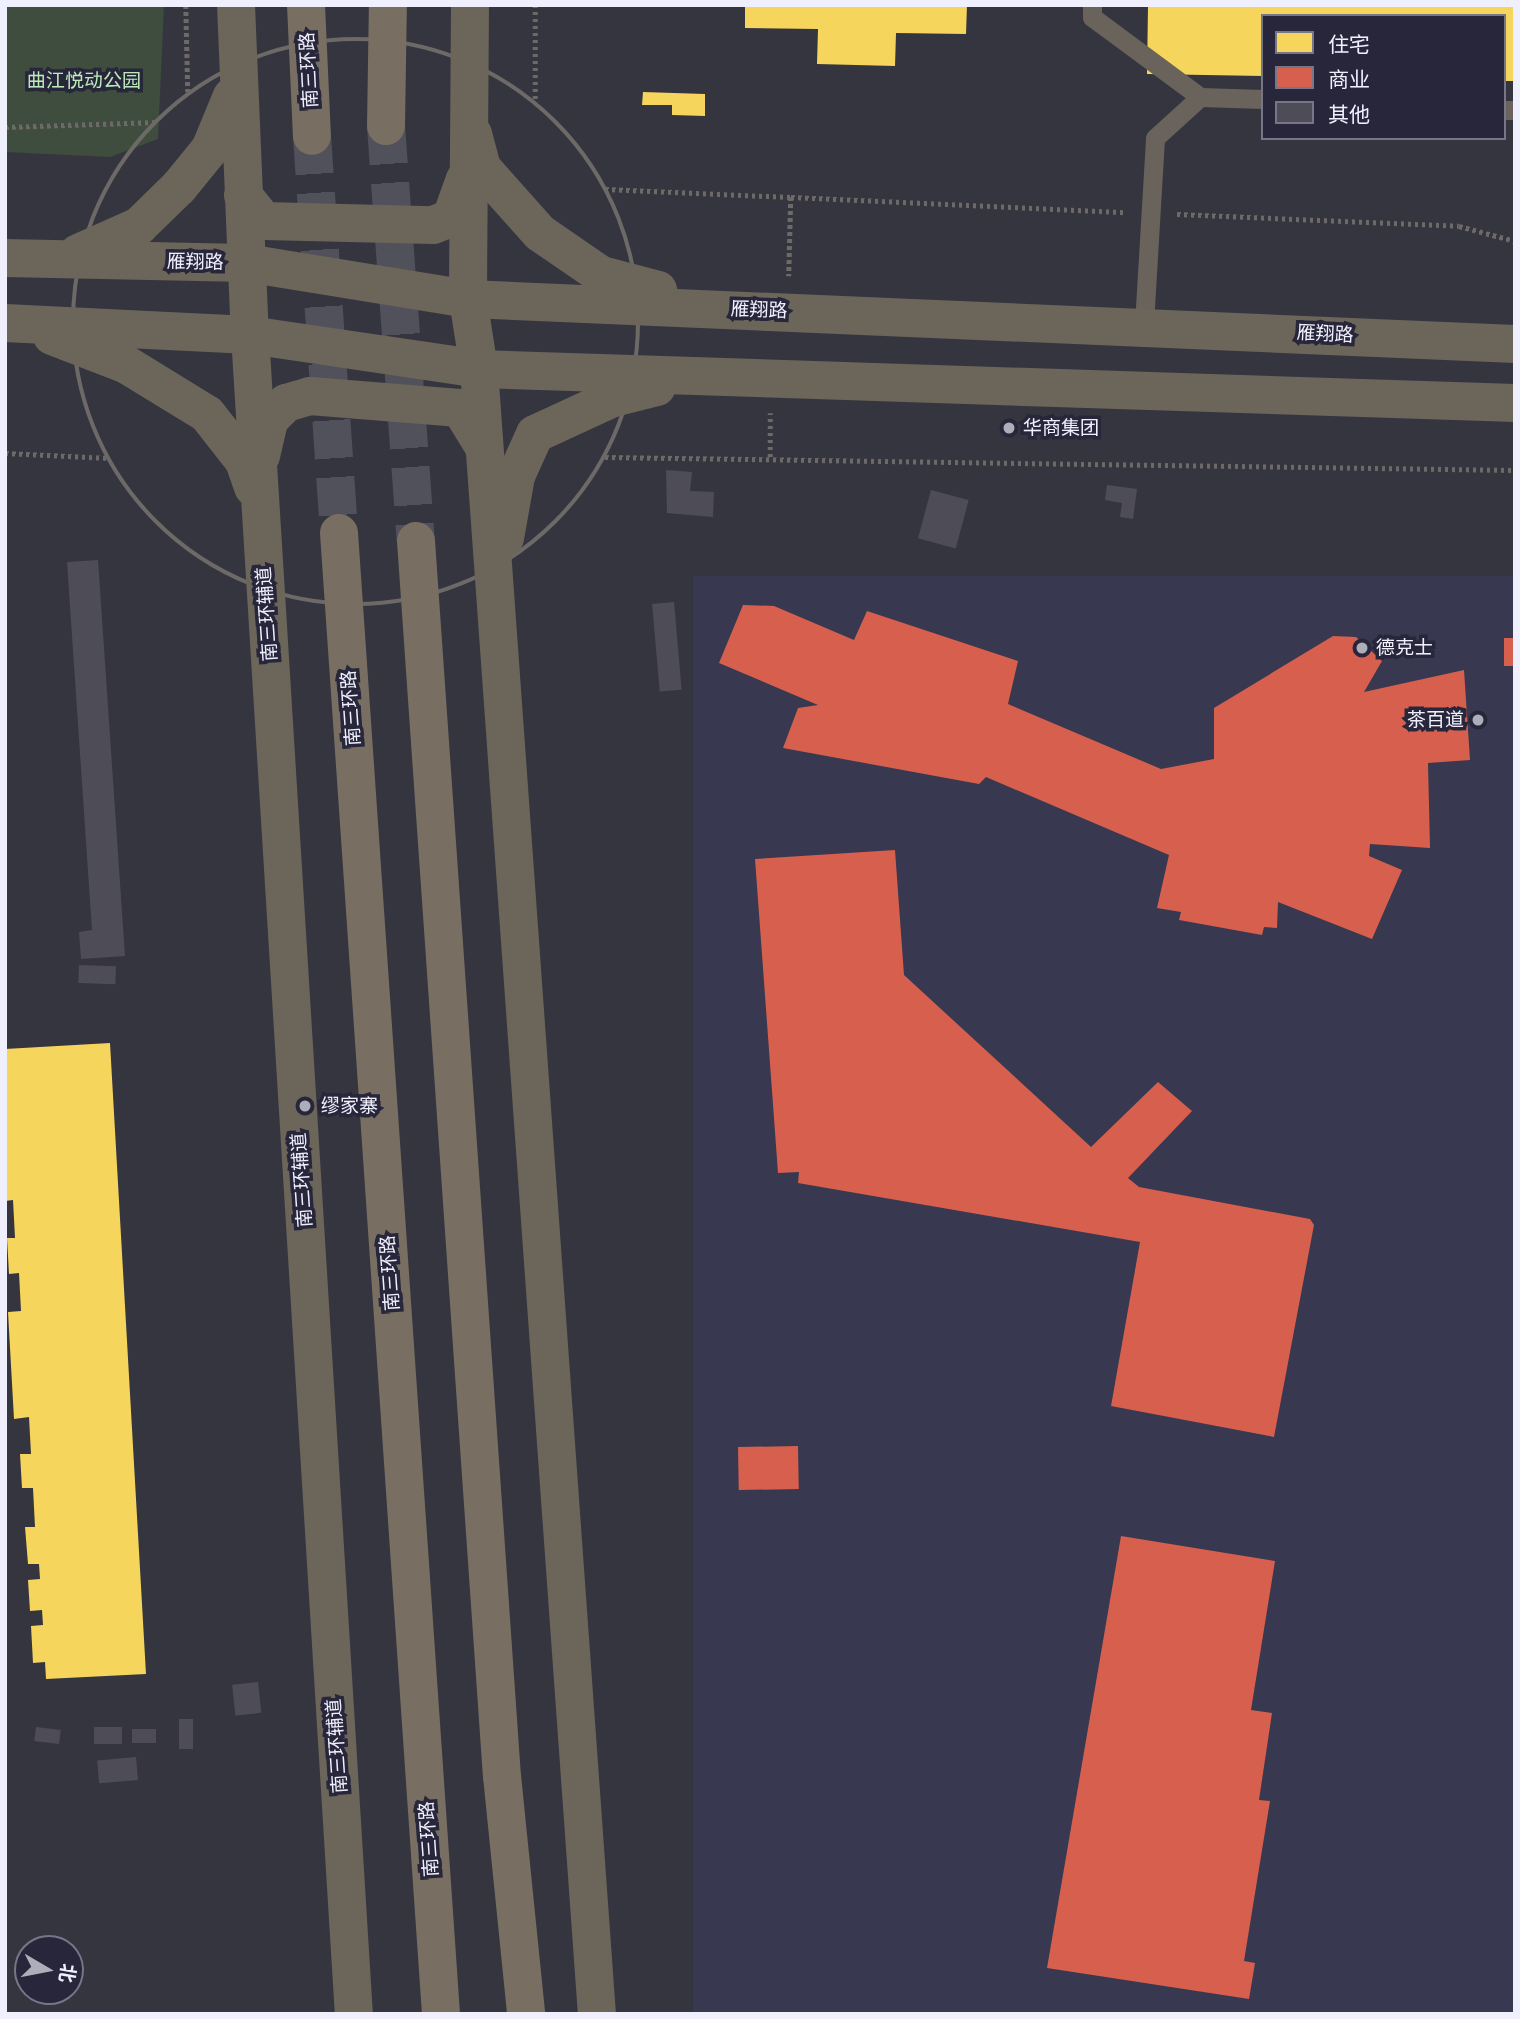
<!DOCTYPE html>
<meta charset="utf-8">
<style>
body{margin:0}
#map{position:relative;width:1520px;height:2019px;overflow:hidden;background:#353540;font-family:"Open Sans","Noto Sans SC",sans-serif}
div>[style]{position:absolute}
.built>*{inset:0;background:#383850;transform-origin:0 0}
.green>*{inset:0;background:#3e4d3e}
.homes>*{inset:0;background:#f6d55c}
.shops>*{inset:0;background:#d6604d;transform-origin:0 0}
.building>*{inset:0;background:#4e4d57;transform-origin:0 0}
.trunk-tunnel>*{height:38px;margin-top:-19px;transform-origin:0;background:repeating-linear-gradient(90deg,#51515c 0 38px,transparent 0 57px)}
.path>*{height:4.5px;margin-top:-2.25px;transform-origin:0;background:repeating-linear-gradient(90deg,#6c6967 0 3.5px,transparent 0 7px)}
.path>.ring{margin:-2.25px;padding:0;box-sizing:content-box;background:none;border:4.5px solid #6c6967;border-radius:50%}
.service>*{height:19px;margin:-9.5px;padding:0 9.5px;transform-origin:9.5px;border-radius:9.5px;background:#69635c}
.secondary>*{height:38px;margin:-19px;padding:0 19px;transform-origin:19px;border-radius:19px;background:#6c655a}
.trunk>*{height:38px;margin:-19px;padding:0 19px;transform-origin:19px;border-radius:19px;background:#786e62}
.dots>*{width:19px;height:19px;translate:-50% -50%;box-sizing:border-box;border:4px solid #27263a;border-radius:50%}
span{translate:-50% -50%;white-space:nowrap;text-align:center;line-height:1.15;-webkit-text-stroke:7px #27263a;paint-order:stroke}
.street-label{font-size:19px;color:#efeffd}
.park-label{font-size:19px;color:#bcebb9}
.poi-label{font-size:19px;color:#efeffd}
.left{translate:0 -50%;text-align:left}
.right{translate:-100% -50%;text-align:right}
.frame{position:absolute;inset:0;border:7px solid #efeffd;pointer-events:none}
.legend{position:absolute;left:1261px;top:14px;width:245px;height:126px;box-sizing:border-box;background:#27263a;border:2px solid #777688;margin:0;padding:9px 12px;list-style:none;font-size:21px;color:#efeffd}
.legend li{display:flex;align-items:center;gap:14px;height:35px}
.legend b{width:35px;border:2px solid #777688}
.north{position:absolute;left:14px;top:1935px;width:70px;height:70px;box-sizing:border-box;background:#27263a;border:2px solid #777688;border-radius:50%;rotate:100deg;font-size:19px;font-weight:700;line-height:28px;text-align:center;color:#efeffd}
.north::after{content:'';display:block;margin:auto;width:24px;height:32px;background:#aeaebb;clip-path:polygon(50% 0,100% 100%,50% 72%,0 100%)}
</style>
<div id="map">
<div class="built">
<i style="left:1515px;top:576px;width:1438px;height:822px;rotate:90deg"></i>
</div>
<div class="green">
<i style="clip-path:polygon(5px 5px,164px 5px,158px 139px,110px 157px,5px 152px)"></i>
</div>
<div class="homes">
<i style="clip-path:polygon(745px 5px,967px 5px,966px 34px,896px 33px,895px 66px,817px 64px,818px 29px,745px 28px)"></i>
<i style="clip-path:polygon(1148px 5px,1515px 5px,1515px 81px,1504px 81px,1504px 16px,1263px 16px,1263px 76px,1147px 74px)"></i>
<i style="clip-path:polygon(643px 92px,705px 94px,705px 116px,672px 115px,672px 105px,642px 105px)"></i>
<i style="clip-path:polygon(110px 1043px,146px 1674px,46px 1679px,45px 1662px,33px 1663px,31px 1626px,43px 1625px,42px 1610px,30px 1611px,28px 1580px,40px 1579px,39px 1564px,28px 1564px,25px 1527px,35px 1527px,33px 1488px,22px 1488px,20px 1454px,31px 1454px,29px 1417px,14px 1419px,8px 1312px,21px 1311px,19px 1273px,9px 1274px,7px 1238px,15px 1238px,13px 1200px,5px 1201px,5px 1049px)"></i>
</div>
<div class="shops">
<i style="clip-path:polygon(743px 605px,774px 606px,854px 640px,867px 611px,1018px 661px,1008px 704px,1161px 769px,1214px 759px,1214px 708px,1333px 636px,1356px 637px,1382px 661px,1364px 692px,1464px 670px,1470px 760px,1428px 763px,1430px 848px,1370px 844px,1369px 856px,1402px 870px,1372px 939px,1278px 902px,1277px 928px,1264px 927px,1262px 935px,1179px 920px,1181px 912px,1157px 908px,1169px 855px,986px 777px,979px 784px,783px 748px,798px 708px,818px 705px,719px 663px)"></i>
<i style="left:1515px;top:638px;width:28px;height:11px;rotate:90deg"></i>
<i style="clip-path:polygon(895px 850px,904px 975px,1091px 1147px,1158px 1082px,1192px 1111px,1128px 1178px,1139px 1187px,1310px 1219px,1314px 1225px,1274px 1437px,1111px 1406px,1140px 1242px,798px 1183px,799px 1172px,778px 1173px,755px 859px)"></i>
<i style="left:798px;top:1446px;width:43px;height:60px;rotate:89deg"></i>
<i style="clip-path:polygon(1121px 1536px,1275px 1561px,1251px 1710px,1272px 1713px,1259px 1800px,1270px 1801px,1244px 1961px,1255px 1963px,1249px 1999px,1047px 1968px)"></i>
</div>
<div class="building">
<i style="clip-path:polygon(666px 470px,692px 472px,690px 491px,714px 492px,713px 517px,667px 513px)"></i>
<i style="clip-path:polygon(1107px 485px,1137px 489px,1133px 519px,1120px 517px,1122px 503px,1105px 500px)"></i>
<i style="left:931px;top:490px;width:39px;height:50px;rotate:15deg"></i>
<i style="clip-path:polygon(98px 560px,125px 956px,81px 959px,79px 932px,92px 930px,67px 562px)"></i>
<i style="left:674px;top:602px;width:88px;height:22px;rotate:85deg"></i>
<i style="left:79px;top:965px;width:37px;height:18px;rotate:2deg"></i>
<i style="left:258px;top:1682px;width:31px;height:26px;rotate:84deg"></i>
<i style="left:179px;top:1719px;width:14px;height:30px"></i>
<i style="left:36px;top:1727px;width:25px;height:14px;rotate:7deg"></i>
<i style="left:94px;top:1727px;width:28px;height:17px"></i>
<i style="left:132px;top:1729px;width:24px;height:14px"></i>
<i style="left:136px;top:1757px;width:23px;height:39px;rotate:85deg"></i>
</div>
<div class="trunk-tunnel">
<i style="left:386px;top:126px;width:416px;rotate:85.9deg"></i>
<i style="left:312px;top:136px;width:398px;rotate:86.1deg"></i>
</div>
<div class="path">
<i style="left:186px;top:5px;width:87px;rotate:88.7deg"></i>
<i class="ring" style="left:73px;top:39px;width:561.5px;height:561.5px"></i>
<i style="left:535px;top:99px;width:94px;rotate:-90deg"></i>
<i style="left:5px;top:127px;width:152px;rotate:-1.9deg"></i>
<i style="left:605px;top:189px;width:186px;rotate:2.5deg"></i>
<i style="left:791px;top:197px;width:79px;rotate:91.5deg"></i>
<i style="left:791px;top:197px;width:335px;rotate:2.6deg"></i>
<i style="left:1177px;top:214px;width:282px;rotate:2.4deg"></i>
<i style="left:1459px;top:226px;width:58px;rotate:15deg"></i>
<i style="left:5px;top:453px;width:104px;rotate:2.8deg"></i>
<i style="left:605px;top:457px;width:910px;rotate:0.82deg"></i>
<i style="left:770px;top:457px;width:44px;rotate:-90deg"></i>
</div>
<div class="service">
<i style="left:1092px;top:5px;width:12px;rotate:90deg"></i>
<i style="left:1092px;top:17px;width:134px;rotate:36.5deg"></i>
<i style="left:1504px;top:110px;width:11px"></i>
<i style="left:1144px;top:324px;width:186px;rotate:-86.6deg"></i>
<i style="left:1155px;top:138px;width:61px;rotate:-42.3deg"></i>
<i style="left:1200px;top:97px;width:63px;rotate:1.8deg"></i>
</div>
<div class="secondary">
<i style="left:236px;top:5px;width:330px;rotate:87.6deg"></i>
<i style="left:250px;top:335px;width:1682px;rotate:86.46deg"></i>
<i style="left:470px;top:5px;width:294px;rotate:90.4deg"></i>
<i style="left:468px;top:299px;width:71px;rotate:81.1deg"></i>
<i style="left:479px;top:369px;width:1649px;rotate:85.9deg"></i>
<i style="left:473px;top:134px;width:35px;rotate:75deg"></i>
<i style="left:482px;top:168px;width:87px;rotate:48.3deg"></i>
<i style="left:540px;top:233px;width:74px;rotate:34.5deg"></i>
<i style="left:601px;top:275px;width:59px;rotate:14.7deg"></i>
<i style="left:243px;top:195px;width:33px;rotate:51deg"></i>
<i style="left:264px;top:221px;width:169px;rotate:1.4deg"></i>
<i style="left:433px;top:225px;width:19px;rotate:-21deg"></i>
<i style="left:451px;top:218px;width:41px;rotate:-70.3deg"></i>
<i style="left:78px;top:253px;width:67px;rotate:-23.9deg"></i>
<i style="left:139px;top:226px;width:56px;rotate:-44.3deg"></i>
<i style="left:179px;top:187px;width:49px;rotate:-50.8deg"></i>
<i style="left:210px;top:149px;width:57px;rotate:-67.5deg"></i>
<i style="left:5px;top:258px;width:241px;rotate:1.2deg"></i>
<i style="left:246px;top:263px;width:225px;rotate:9.2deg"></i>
<i style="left:468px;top:299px;width:1048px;rotate:2.46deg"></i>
<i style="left:5px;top:323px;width:245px;rotate:2.8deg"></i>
<i style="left:250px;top:335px;width:232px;rotate:8.4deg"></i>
<i style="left:479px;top:369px;width:1037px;rotate:1.88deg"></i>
<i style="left:52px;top:336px;width:80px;rotate:21.1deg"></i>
<i style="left:127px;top:365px;width:94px;rotate:31.5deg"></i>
<i style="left:207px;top:414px;width:60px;rotate:51.8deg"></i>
<i style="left:244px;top:461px;width:28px;rotate:71deg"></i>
<i style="left:261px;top:456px;width:37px;rotate:-77deg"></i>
<i style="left:269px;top:420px;width:24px;rotate:-45deg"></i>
<i style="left:286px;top:403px;width:25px;rotate:-16deg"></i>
<i style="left:310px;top:396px;width:150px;rotate:4.6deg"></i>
<i style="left:460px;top:408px;width:46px;rotate:58.4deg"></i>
<i style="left:505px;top:538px;width:63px;rotate:-79.9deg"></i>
<i style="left:516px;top:476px;width:46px;rotate:-65.7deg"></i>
<i style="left:535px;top:434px;width:86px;rotate:-24.8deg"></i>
<i style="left:613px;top:398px;width:45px;rotate:-14deg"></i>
</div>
<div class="trunk">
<i style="left:306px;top:5px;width:131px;rotate:87.4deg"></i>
<i style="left:386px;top:126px;width:121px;rotate:-89.1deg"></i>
<i style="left:339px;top:533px;width:1485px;rotate:86.06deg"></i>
<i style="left:416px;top:541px;width:1238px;rotate:86.02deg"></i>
<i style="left:502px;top:1776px;width:239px;rotate:84.2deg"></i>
</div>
<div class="dots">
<i style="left:1009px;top:428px;background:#aeaebb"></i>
<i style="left:1362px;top:648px;background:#aeaebb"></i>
<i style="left:1478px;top:720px;background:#aeaebb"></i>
<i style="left:305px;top:1106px;background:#aeaebb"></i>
</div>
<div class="street-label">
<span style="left:309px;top:70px;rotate:-93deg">南三环路</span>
<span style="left:195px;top:262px;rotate:1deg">雁翔路</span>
<span style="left:759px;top:310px;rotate:2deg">雁翔路</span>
<span style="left:1325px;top:334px;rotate:3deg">雁翔路</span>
<span style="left:267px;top:614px;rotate:-94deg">南三环辅道</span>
<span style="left:351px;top:708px;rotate:-94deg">南三环路</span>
<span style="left:302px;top:1180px;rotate:-94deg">南三环辅道</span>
<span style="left:390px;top:1273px;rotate:-94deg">南三环路</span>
<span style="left:337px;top:1746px;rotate:-94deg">南三环辅道</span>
<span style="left:429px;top:1839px;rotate:-94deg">南三环路</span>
</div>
<div class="park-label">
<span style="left:84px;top:81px">曲江悦动公园</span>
</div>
<div class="poi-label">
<span class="left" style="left:1023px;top:428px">华商集团</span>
<span class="left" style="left:1376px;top:648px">德克士</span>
<span class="right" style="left:1464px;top:720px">茶百道</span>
<span class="left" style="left:321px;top:1106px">缪家寨</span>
</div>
<div class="frame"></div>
<ul class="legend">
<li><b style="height:19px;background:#f6d55c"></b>住宅</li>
<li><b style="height:19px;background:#d6604d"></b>商业</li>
<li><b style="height:19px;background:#4e4d57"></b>其他</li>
</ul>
<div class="north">北</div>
</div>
